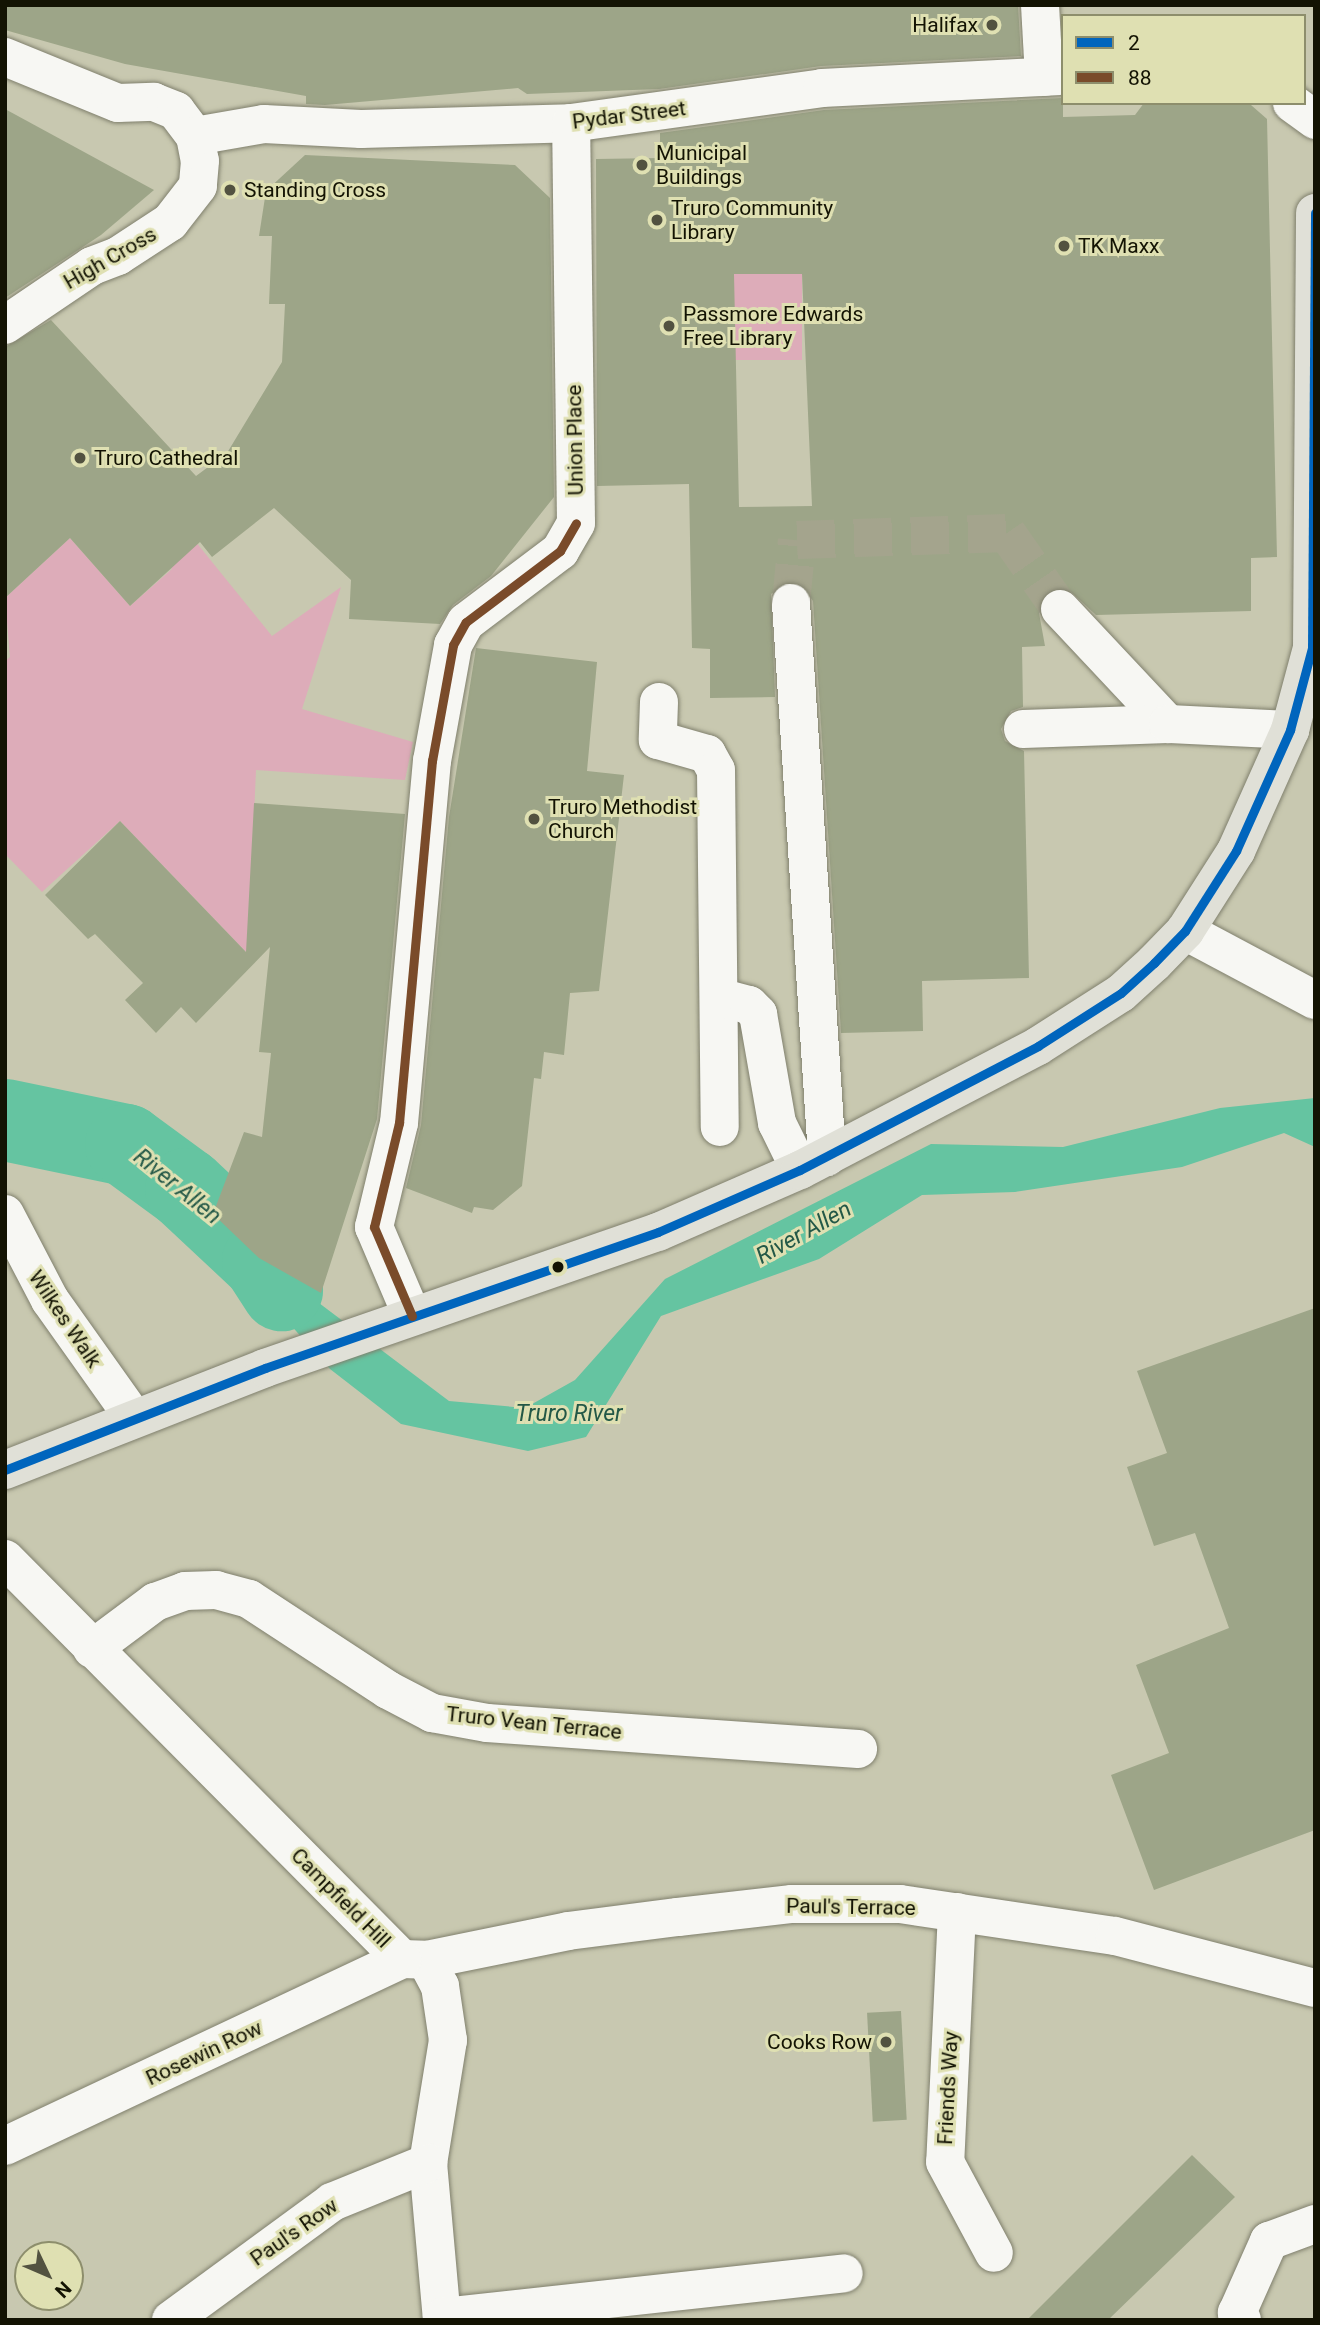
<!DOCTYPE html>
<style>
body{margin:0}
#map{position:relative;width:1320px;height:2325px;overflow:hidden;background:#c8c8b0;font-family:Roboto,sans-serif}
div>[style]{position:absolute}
.green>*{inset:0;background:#ddacb9;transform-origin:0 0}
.water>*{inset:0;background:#65c4a1}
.river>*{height:82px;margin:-41px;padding:0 41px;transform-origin:41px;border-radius:41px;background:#65c4a1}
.building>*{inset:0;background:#9da588;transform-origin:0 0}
.minor-tunnel>*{height:38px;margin-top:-19px;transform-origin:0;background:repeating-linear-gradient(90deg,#a4a48d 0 38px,transparent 0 57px)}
.roads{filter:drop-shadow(0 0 2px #80806d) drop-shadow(0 0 2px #80806d)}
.minor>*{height:38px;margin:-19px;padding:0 19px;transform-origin:19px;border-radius:19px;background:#f7f7f3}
.major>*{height:38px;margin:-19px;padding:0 19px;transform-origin:19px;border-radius:19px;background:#e0e0d7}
.bus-1>*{height:9px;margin:-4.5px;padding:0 4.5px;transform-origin:4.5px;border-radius:4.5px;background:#0065bd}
.bus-2>*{height:9px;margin:-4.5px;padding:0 4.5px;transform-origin:4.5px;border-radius:4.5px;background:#7a4b2a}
.dots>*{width:19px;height:19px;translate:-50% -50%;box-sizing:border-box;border:4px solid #dfe0b2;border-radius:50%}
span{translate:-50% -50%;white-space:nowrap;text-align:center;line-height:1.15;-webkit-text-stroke:6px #dfe0b2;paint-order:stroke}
.poi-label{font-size:21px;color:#131303}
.right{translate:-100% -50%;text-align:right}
.left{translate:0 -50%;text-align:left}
.street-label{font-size:21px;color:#131303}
.water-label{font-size:23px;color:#235847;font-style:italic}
.frame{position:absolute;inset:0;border:7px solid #131303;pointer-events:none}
.legend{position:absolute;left:1061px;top:14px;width:245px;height:91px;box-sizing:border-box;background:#dfe0b2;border:2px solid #8d8e6c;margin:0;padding:9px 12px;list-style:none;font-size:21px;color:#131303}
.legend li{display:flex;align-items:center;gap:14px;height:35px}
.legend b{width:35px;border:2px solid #8d8e6c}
.north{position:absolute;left:14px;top:2241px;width:70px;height:70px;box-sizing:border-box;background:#dfe0b2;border:2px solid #8d8e6c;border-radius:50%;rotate:134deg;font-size:19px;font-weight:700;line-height:28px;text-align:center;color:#131303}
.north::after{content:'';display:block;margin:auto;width:24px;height:32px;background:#525240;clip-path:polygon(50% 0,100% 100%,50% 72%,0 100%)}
</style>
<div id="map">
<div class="green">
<i style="left:733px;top:274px;width:69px;height:86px"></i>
<i style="clip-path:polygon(140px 473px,272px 636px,341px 587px,302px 709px,413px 742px,405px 780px,256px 770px,248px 954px,120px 821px,42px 892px,5px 854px,5px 661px,10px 657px,5px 598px,70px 538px,130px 606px,172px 569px,113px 499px)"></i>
</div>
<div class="water">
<i style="clip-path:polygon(1315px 1098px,1315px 1147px,1284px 1133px,1182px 1167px,1015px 1192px,922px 1195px,819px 1259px,661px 1316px,586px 1437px,528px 1451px,401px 1424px,330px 1369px,187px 1209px,120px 1159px,5px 1136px,5px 1102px,124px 1128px,193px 1175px,213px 1215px,254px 1254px,449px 1401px,525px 1408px,575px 1380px,665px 1279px,931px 1144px,1063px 1147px,1220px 1108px)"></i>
</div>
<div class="river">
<i style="left:5px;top:1120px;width:124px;rotate:11.7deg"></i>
<i style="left:126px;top:1145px;width:74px;rotate:36.3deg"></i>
<i style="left:186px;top:1189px;width:105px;rotate:43.1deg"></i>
<i style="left:263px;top:1261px;width:35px;rotate:57deg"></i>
</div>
<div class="building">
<i style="clip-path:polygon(5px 5px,1018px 5px,1021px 56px,821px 66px,659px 89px,527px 94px,518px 88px,325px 105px,306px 104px,306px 96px,125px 64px,5px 30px)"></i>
<i style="clip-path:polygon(evenodd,1063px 98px,1063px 117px,1135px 115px,1144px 103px,1223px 103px,1251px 105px,1267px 119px,1277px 557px,1251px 558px,1251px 611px,1096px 615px,1067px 588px,1045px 594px,1039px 613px,1045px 646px,1022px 647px,1023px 707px,1011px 711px,1001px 729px,1005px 741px,1024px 751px,1029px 978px,922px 981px,923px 1031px,841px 1033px,813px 601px,801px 584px,790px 581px,771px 594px,775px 697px,710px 698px,710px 649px,692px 648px,689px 484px,597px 486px,596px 159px,660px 158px,660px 133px,824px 110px,1063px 98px,734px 274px,802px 274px,812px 506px,739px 507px,734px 274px)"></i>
<i style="clip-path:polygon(5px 109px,154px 190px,101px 235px,5px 298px)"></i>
<i style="clip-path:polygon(305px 155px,515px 165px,550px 198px,554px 497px,491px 576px,453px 605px,440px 624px,349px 619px,351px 580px,274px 508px,212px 557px,200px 542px,130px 606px,70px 538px,5px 598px,5px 347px,51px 320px,196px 476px,227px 453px,282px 362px,285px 304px,269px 304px,272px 236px,259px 236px,266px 191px)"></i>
<i style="clip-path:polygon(476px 648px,597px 662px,587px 771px,624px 775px,599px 991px,570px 993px,564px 1055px,544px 1052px,541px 1079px,534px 1078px,522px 1186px,493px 1210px,474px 1207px,472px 1213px,406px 1188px,421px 1125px,449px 817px)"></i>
<i style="clip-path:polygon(254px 803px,405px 814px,377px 1119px,321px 1293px,259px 1258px,213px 1214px,244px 1132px,262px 1137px,271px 1053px,259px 1052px,270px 947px,196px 1023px,181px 1007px,156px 1033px,125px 1000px,143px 983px,95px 934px,88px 939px,45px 895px,120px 821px,246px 952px)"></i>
<i style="clip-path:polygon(1315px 1308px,1315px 1830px,1154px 1890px,1111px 1775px,1169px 1753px,1136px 1665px,1229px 1628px,1195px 1533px,1154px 1546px,1127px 1467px,1167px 1453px,1137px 1371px)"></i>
<i style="left:901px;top:2011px;width:109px;height:34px;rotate:87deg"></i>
<i style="clip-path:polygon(1192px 2155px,1235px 2197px,1108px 2320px,1027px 2320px)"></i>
</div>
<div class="minor-tunnel">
<i style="left:791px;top:603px;width:63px;rotate:-84.6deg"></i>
<i style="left:797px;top:540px;width:210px;rotate:-1.9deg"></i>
<i style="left:1007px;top:533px;width:93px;rotate:55.1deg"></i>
</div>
<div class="roads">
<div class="minor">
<i style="left:1040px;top:5px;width:72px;rotate:86.8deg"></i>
<i style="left:5px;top:57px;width:122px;rotate:22.2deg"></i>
<i style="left:118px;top:103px;width:36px;rotate:-2deg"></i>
<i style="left:154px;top:102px;width:24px;rotate:22deg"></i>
<i style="left:176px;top:111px;width:31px;rotate:53deg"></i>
<i style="left:195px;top:136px;width:25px;rotate:79deg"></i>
<i style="left:200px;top:161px;width:25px;rotate:95deg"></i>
<i style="left:198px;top:186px;width:46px;rotate:127.9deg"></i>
<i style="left:170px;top:222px;width:62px;rotate:146.8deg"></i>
<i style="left:118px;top:256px;width:28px;rotate:159deg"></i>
<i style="left:92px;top:266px;width:105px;rotate:145.9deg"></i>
<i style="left:1292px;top:103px;width:29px;rotate:36deg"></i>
<i style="left:195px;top:136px;width:70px;rotate:-9.9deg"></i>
<i style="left:264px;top:124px;width:97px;rotate:3deg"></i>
<i style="left:361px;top:129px;width:210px;rotate:-1.6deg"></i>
<i style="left:571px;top:123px;width:253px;rotate:-7.9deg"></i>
<i style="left:822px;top:88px;width:241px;rotate:-2.9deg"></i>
<i style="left:791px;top:603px;width:555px;rotate:86.28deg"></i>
<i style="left:1060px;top:609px;width:158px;rotate:46.8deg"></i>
<i style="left:659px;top:702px;width:38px;rotate:92deg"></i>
<i style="left:658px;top:740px;width:51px;rotate:15.9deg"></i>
<i style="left:707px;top:754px;width:18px;rotate:61deg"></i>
<i style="left:716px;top:770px;width:357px;rotate:89.4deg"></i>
<i style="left:1023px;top:729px;width:145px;rotate:-2deg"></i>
<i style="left:1168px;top:724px;width:122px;rotate:2.8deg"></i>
<i style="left:1185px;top:931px;width:147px;rotate:28deg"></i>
<i style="left:719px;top:997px;width:31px;rotate:15deg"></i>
<i style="left:749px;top:1005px;width:13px;rotate:45deg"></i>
<i style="left:758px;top:1014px;width:111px;rotate:80.1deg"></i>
<i style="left:777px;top:1123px;width:52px;rotate:63.9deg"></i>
<i style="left:5px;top:1214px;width:97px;rotate:62.4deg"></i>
<i style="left:50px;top:1300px;width:145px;rotate:54.6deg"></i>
<i style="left:412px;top:1316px;width:97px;rotate:-113.1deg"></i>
<i style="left:374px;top:1227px;width:107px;rotate:-76.5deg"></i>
<i style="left:399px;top:1123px;width:364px;rotate:-84.8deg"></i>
<i style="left:432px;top:761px;width:118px;rotate:-79.7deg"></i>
<i style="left:453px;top:645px;width:26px;rotate:-61deg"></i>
<i style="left:466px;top:622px;width:118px;rotate:-37.1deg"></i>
<i style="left:560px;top:551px;width:32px;rotate:-60deg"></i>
<i style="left:576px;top:523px;width:400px;rotate:-90.7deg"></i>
<i style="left:5px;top:1559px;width:564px;rotate:45.22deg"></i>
<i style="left:402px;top:1959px;width:24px;rotate:2deg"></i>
<i style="left:426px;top:1960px;width:30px;rotate:62deg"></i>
<i style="left:440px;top:1986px;width:55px;rotate:81.6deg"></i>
<i style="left:448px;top:2040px;width:125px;rotate:99.2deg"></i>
<i style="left:428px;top:2163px;width:158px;rotate:84.9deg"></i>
<i style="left:92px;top:1649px;width:79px;rotate:-36.7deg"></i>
<i style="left:155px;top:1602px;width:32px;rotate:-20deg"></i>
<i style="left:185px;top:1591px;width:31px;rotate:-2deg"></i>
<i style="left:216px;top:1590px;width:34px;rotate:15deg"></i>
<i style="left:249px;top:1599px;width:166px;rotate:33.2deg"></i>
<i style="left:388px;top:1690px;width:50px;rotate:27.6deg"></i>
<i style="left:432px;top:1713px;width:56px;rotate:10.3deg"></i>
<i style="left:487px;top:1723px;width:372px;rotate:4deg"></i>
<i style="left:957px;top:1912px;width:250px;rotate:92.7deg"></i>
<i style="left:945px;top:2162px;width:103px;rotate:61.7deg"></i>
<i style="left:426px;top:1960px;width:145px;rotate:-11.5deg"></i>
<i style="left:568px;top:1931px;width:111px;rotate:-7.3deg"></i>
<i style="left:678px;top:1917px;width:115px;rotate:-6.5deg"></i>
<i style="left:792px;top:1904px;width:108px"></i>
<i style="left:900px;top:1904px;width:217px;rotate:8.5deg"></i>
<i style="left:1115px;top:1936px;width:207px;rotate:14.6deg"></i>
<i style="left:5px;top:2146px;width:439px;rotate:-25.2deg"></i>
<i style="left:442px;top:2317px;width:404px;rotate:-6.2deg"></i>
<i style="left:171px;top:2320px;width:200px;rotate:-36.2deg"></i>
<i style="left:332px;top:2202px;width:104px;rotate:-22.1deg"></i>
<i style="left:1242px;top:2320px;width:9px;rotate:-126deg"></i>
<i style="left:1237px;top:2313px;width:79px;rotate:-66deg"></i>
<i style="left:1269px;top:2241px;width:49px;rotate:-20.3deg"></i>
</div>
<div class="major">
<i style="left:5px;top:1470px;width:279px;rotate:-21.4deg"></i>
<i style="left:265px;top:1368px;width:416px;rotate:-19.1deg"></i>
<i style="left:658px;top:1232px;width:155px;rotate:-23.6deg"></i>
<i style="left:800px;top:1170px;width:268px;rotate:-27.5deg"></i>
<i style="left:1038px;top:1046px;width:98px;rotate:-32.6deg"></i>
<i style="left:1121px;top:993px;width:45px;rotate:-42.3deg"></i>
<i style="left:1154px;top:963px;width:45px;rotate:-45.9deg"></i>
<i style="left:1185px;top:931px;width:95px;rotate:-57.5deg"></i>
<i style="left:1236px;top:851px;width:133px;rotate:-65.9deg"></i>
<i style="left:1290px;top:730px;width:85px;rotate:-75deg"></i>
<i style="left:1312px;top:648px;width:435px;rotate:-89.6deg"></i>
</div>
</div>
<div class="bus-1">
<i style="left:5px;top:1470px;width:279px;rotate:-21.4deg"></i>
<i style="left:265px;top:1368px;width:416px;rotate:-19.1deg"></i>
<i style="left:658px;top:1232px;width:155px;rotate:-23.6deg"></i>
<i style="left:800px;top:1170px;width:268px;rotate:-27.5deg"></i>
<i style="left:1038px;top:1046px;width:98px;rotate:-32.6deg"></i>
<i style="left:1121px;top:993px;width:45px;rotate:-42.3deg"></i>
<i style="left:1154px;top:963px;width:45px;rotate:-45.9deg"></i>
<i style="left:1185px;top:931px;width:95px;rotate:-57.5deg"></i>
<i style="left:1236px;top:851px;width:133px;rotate:-65.9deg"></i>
<i style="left:1290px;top:730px;width:85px;rotate:-75deg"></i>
<i style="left:1312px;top:648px;width:435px;rotate:-89.6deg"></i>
</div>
<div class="bus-2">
<i style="left:412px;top:1316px;width:97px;rotate:-113.1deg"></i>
<i style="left:374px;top:1227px;width:107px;rotate:-76.5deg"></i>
<i style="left:399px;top:1123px;width:364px;rotate:-84.8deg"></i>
<i style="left:432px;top:761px;width:118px;rotate:-79.7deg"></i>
<i style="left:453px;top:645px;width:26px;rotate:-61deg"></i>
<i style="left:466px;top:622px;width:118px;rotate:-37.1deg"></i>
<i style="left:560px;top:551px;width:32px;rotate:-60deg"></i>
</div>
<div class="dots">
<i style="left:992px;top:25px;background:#525240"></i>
<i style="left:642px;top:165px;background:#525240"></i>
<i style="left:230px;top:190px;background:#525240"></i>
<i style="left:657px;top:220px;background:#525240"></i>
<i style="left:1064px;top:246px;background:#525240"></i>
<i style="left:669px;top:326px;background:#525240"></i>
<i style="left:80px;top:458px;background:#525240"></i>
<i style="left:534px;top:819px;background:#525240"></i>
<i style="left:558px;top:1267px;background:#131303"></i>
<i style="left:886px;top:2042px;background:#525240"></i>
</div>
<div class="poi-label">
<span class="right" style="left:978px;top:25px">Halifax</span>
<span class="left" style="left:656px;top:165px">Municipal<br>Buildings</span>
<span class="left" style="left:244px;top:190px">Standing Cross</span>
<span class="left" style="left:671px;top:220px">Truro Community<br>Library</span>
<span class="left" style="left:1078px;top:246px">TK Maxx</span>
<span class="left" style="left:683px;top:326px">Passmore Edwards<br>Free Library</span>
<span class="left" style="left:94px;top:458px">Truro Cathedral</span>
<span class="left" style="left:548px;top:819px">Truro Methodist<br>Church</span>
<span class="right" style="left:872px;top:2042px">Cooks Row</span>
</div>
<div class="street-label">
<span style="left:629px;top:115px;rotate:-7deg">Pydar Street</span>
<span style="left:110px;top:258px;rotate:-30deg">High Cross</span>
<span style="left:575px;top:440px;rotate:-91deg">Union Place</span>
<span style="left:65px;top:1319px;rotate:56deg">Wilkes Walk</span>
<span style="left:534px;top:1723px;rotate:6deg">Truro Vean Terrace</span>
<span style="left:341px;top:1898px;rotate:45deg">Campfield Hill</span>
<span style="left:851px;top:1907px;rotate:1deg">Paul's Terrace</span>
<span style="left:204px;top:2053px;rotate:-25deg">Rosewin Row</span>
<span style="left:948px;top:2088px;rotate:-87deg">Friends Way</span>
<span style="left:294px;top:2232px;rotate:-35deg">Paul's Row</span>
</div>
<div class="water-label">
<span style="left:177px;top:1187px;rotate:39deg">River Allen</span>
<span style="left:804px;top:1233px;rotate:-29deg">River Allen</span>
<span style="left:569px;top:1414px">Truro River</span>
</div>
<div class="frame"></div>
<ul class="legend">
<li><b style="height:9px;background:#0065bd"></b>2</li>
<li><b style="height:9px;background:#7a4b2a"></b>88</li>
</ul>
<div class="north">N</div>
</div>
